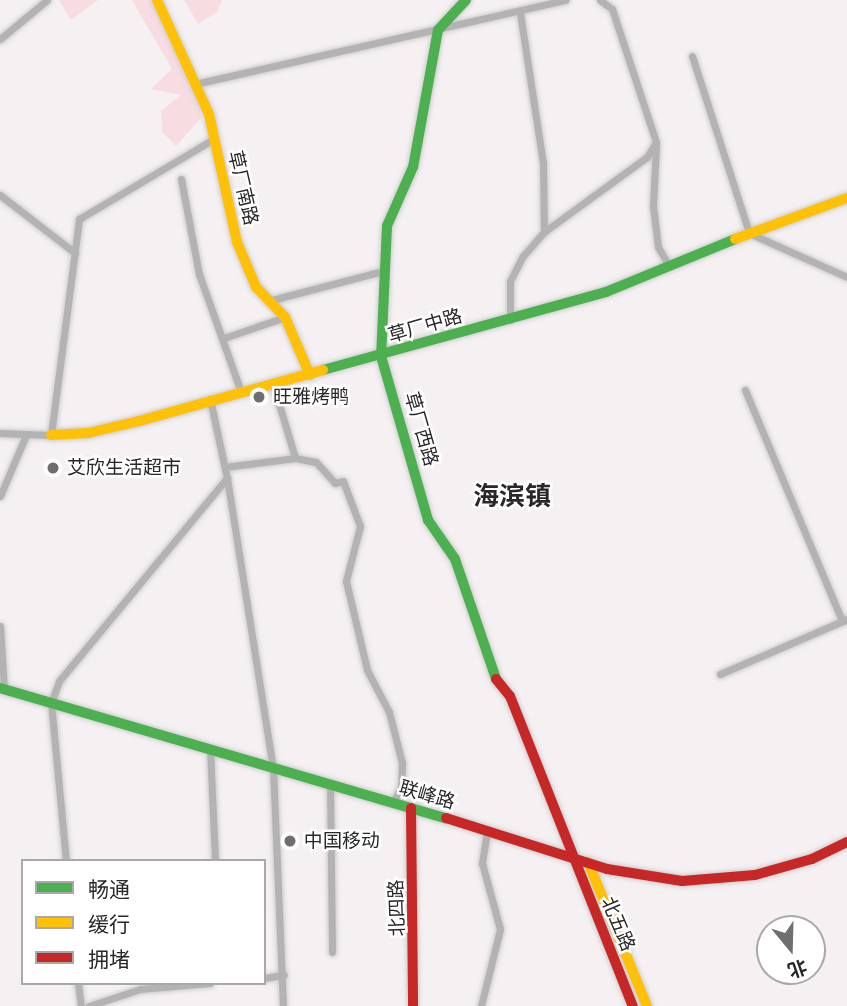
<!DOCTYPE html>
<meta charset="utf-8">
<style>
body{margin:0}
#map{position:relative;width:847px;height:1006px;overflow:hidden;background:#f5f1f2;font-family:"Work Sans","Noto Sans SC",sans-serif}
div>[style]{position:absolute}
.green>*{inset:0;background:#f7dce2}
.roads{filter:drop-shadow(0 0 2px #d0cdce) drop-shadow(0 0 2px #d0cdce)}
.street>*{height:7px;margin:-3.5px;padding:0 3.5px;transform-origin:3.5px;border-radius:3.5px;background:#b4b3b3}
.fast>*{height:10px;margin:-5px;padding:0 5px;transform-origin:5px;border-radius:5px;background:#4caf50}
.slow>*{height:10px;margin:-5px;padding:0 5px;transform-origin:5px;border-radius:5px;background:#ffc107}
.jam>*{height:10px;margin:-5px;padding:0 5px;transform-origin:5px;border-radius:5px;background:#c62828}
.dots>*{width:19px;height:19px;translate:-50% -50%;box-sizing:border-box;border:4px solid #fff;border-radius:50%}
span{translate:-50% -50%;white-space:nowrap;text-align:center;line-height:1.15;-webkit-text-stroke:5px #fff;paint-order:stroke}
.street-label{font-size:19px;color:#2a2728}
.poi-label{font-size:19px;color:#2a2728}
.left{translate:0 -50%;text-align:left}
.district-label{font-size:26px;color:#2a2728;font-weight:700}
.legend{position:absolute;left:21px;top:859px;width:245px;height:126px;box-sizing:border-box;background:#fff;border:2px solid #aaa9a9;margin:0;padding:9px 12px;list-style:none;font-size:21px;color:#2a2728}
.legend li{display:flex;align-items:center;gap:14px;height:35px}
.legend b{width:35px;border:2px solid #aaa9a9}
.north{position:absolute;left:756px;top:915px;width:70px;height:70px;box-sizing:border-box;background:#fff;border:2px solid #aaa9a9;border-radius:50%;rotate:161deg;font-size:19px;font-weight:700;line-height:28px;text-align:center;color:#2a2728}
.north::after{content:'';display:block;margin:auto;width:24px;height:32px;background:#716e6f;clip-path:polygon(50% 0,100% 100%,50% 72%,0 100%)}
</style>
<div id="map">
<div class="green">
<i style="clip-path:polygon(59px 0,98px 0,71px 20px)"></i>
<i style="clip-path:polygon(132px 0,152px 0,200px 107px,201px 118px,176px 146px,162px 132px,161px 111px,181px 95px,151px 89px,172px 69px)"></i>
<i style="clip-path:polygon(184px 0,222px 0,217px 12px,198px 24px)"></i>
</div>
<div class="roads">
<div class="street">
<i style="left:520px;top:13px;width:152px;rotate:81.3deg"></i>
<i style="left:543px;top:163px;width:69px;rotate:89.2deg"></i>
<i style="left:0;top:39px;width:61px;rotate:-39.7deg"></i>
<i style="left:692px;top:56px;width:186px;rotate:72.1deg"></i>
<i style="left:749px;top:233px;width:107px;rotate:24.2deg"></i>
<i style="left:195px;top:84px;width:380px;rotate:-12.8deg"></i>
<i style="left:656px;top:146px;width:60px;rotate:92.9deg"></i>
<i style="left:653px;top:206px;width:41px;rotate:83deg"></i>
<i style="left:658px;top:247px;width:20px;rotate:60deg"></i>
<i style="left:181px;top:179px;width:97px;rotate:79.3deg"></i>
<i style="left:199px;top:274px;width:125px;rotate:70.4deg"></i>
<i style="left:0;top:195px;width:95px;rotate:37.7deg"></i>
<i style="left:268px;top:301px;width:118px;rotate:-14.7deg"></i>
<i style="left:510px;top:320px;width:39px;rotate:-90deg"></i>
<i style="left:510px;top:281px;width:28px;rotate:-63deg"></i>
<i style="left:523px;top:256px;width:32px;rotate:-49deg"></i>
<i style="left:544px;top:232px;width:127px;rotate:-36.1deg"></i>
<i style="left:647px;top:157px;width:17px;rotate:-59deg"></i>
<i style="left:656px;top:142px;width:140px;rotate:-108.3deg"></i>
<i style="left:612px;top:9px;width:15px;rotate:-143deg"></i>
<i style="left:224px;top:338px;width:65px;rotate:-19deg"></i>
<i style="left:273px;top:384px;width:77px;rotate:73.4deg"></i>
<i style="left:745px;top:390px;width:251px;rotate:67.2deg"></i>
<i style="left:210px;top:399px;width:81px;rotate:77.9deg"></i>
<i style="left:227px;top:478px;width:294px;rotate:81deg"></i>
<i style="left:273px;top:768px;width:238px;rotate:87.6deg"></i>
<i style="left:0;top:433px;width:51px;rotate:2.2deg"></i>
<i style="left:51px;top:435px;width:218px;rotate:-82.6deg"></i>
<i style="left:79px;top:219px;width:157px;rotate:-30.7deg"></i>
<i style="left:225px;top:467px;width:71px;rotate:-7.3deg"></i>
<i style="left:295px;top:458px;width:21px;rotate:11deg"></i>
<i style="left:316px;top:462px;width:28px;rotate:48deg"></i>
<i style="left:335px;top:483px;width:8px;rotate:-14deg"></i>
<i style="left:343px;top:481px;width:48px;rotate:69.3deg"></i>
<i style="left:360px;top:526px;width:57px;rotate:104.3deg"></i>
<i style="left:346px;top:581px;width:91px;rotate:76.7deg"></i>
<i style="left:367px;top:670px;width:47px;rotate:62.4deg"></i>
<i style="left:389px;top:712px;width:53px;rotate:75.7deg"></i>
<i style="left:402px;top:763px;width:24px;rotate:92deg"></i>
<i style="left:401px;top:787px;width:18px;rotate:117deg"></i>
<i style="left:0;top:496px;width:66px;rotate:-66.9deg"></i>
<i style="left:0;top:626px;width:63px;rotate:86.4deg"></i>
<i style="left:720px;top:674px;width:138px;rotate:-23.4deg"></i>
<i style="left:210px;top:749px;width:112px;rotate:87.4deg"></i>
<i style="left:330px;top:784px;width:168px;rotate:89.3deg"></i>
<i style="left:66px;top:861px;width:159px;rotate:-95.4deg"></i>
<i style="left:51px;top:703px;width:23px;rotate:-70deg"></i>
<i style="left:59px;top:681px;width:264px;rotate:-50.4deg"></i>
<i style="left:264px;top:978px;width:20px;rotate:-9deg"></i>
<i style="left:78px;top:983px;width:23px;rotate:83deg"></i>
<i style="left:89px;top:1006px;width:54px;rotate:-18.4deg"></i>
<i style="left:140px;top:989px;width:70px;rotate:-4.9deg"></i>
<i style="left:481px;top:1006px;width:79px;rotate:-76.1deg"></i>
<i style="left:500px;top:929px;width:68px;rotate:-105.3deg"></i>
<i style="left:482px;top:863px;width:32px;rotate:-81deg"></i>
</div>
<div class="fast">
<i style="left:466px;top:0;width:41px;rotate:133deg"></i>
<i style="left:438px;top:30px;width:139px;rotate:100.3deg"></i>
<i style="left:413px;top:167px;width:64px;rotate:113.8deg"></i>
<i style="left:387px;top:226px;width:130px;rotate:92.6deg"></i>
<i style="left:381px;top:356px;width:171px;rotate:74deg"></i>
<i style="left:428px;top:520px;width:47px;rotate:55.3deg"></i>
<i style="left:455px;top:559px;width:127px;rotate:71.1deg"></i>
<i style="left:323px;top:370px;width:294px;rotate:-15.4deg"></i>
<i style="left:606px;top:292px;width:139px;rotate:-22.3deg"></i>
<i style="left:0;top:688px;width:465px;rotate:16.3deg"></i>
</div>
<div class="slow">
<i style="left:157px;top:0;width:125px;rotate:65.5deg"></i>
<i style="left:209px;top:114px;width:131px;rotate:77.7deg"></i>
<i style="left:237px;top:242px;width:49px;rotate:67.1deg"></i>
<i style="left:256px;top:287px;width:42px;rotate:46deg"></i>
<i style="left:285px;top:317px;width:63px;rotate:66.7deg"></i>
<i style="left:735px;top:239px;width:119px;rotate:-20.1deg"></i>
<i style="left:51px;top:435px;width:37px;rotate:-3deg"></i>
<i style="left:88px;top:433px;width:52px;rotate:-13.2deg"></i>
<i style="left:139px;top:421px;width:191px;rotate:-15.5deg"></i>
<i style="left:588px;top:862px;width:156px;rotate:67.7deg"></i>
</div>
<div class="jam">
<i style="left:496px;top:679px;width:22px;rotate:51deg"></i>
<i style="left:510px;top:696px;width:334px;rotate:68.4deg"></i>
<i style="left:411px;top:808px;width:198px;rotate:89.4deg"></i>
<i style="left:446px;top:818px;width:169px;rotate:17.6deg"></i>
<i style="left:607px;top:869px;width:76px;rotate:9.1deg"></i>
<i style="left:682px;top:881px;width:73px;rotate:-4.7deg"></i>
<i style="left:755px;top:875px;width:59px;rotate:-15.7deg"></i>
<i style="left:812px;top:859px;width:39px;rotate:-26deg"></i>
</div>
</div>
<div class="dots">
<i style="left:259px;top:397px;background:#716e6f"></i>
<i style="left:53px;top:468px;background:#716e6f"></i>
<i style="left:290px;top:841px;background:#716e6f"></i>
</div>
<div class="street-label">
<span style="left:243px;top:188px;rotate:77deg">草厂南路</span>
<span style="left:425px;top:326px;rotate:-16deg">草厂中路</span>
<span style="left:421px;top:429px;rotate:74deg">草厂西路</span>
<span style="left:427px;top:795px;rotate:16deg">联峰路</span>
<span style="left:397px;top:908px;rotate:-92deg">北四路</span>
<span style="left:618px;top:924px;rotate:67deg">北五路</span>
</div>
<div class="poi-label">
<span class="left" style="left:273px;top:397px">旺雅烤鸭</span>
<span class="left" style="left:67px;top:468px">艾欣生活超市</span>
<span class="left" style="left:304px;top:841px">中国移动</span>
</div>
<div class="district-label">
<span style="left:512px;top:497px">海滨镇</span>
</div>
<ul class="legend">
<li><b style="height:9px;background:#4caf50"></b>畅通</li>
<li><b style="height:9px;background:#ffc107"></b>缓行</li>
<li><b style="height:9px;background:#c62828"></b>拥堵</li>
</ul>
<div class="north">北</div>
</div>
